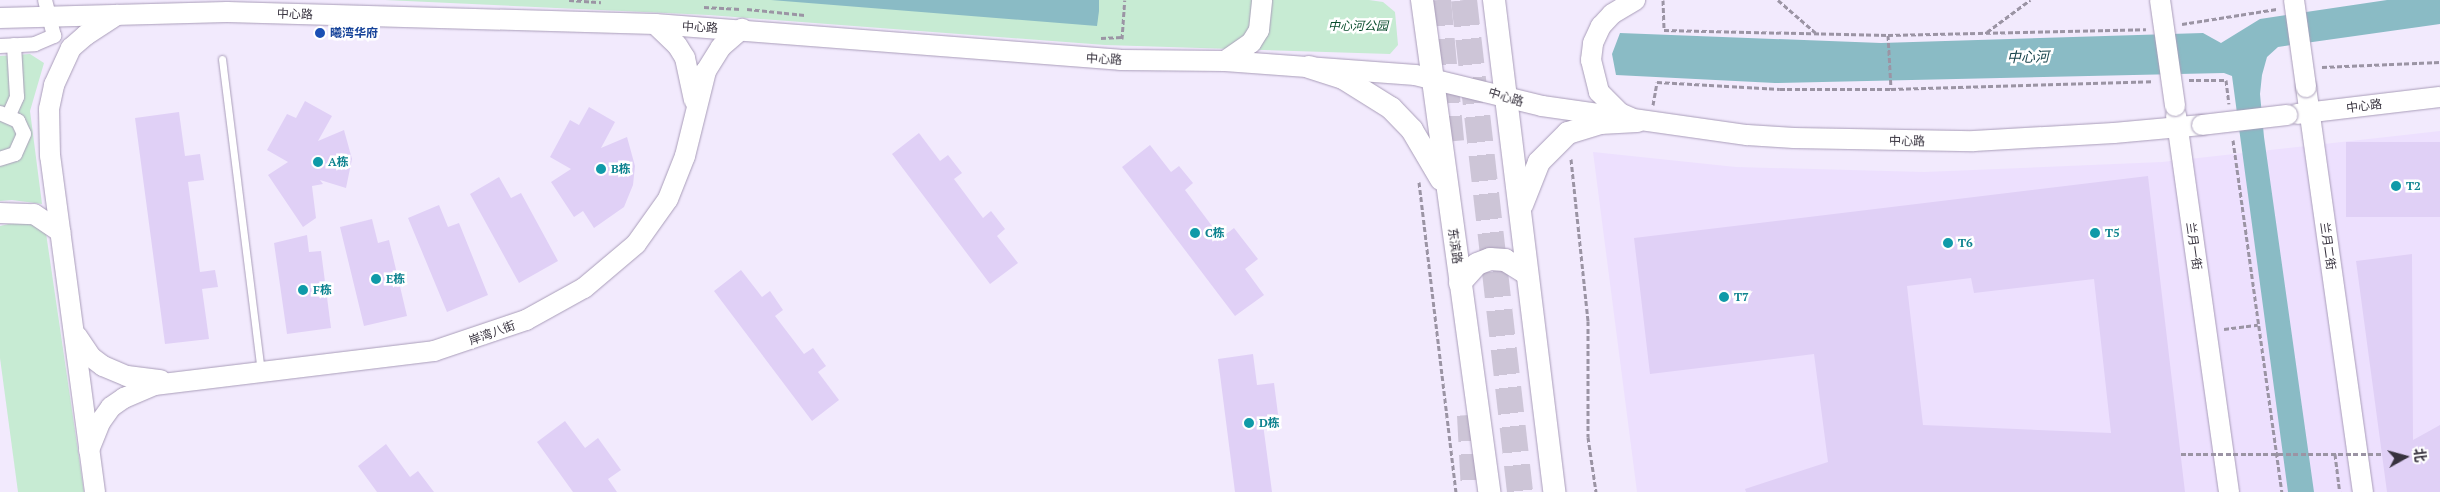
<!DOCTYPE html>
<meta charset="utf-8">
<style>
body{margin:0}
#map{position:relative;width:2440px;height:492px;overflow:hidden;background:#f2eafd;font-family:"PT Serif","Noto Sans SC",serif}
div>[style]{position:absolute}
.built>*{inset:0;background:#ede0fe}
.green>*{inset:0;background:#c7ebd3}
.water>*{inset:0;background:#8abbc5}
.building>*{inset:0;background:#e0d0f6;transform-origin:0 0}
.highway-tunnel>*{height:26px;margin-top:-13px;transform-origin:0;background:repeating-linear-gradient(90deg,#cdc5d7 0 26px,transparent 0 39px)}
.path>*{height:3px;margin-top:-1.5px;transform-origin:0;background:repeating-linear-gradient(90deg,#9b94a4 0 5px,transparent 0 7.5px)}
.roads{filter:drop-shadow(0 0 1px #a99db9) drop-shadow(0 0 1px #a99db9)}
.lane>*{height:7px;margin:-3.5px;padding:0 3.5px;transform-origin:3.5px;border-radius:3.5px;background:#fff}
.street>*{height:14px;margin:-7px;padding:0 7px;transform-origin:7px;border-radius:7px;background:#fff}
.secondary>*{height:20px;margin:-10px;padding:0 10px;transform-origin:10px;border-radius:10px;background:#fff}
.primary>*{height:22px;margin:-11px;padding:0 11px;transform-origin:11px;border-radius:11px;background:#fff}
.path-bridge>*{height:3px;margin-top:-1.5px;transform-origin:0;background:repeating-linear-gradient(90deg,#9b94a4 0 5px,transparent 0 7.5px)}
.bridges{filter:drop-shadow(0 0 1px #a99db9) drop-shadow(0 0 1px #a99db9)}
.secondary-bridge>*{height:20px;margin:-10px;padding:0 10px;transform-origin:10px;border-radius:10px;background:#fff}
.dots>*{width:14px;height:14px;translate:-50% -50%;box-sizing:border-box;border:2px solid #fff;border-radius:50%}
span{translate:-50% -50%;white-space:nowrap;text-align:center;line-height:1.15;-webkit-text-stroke:5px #fff;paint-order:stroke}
.street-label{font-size:12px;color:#37323e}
.park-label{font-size:12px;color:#084c2c;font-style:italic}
.transit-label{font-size:12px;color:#164399;font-weight:700}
.left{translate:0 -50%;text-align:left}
.culture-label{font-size:12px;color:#0d838f;font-weight:700}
.water-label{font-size:14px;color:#16434b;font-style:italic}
.north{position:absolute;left:2380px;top:432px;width:50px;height:50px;-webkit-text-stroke:4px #fff;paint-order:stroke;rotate:83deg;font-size:14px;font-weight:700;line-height:20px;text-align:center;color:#37323e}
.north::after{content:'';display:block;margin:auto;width:18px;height:22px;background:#37323e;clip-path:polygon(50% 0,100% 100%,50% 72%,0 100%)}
</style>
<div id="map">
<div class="built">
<i style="clip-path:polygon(2440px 131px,2440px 492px,1637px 492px,1593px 152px,1736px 167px,1924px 172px,2162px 162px)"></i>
</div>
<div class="green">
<i style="clip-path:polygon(385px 0,1369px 0,1383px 2px,1395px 12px,1398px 45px,1390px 54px,1105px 45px,709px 15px)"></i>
<i style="clip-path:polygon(30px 54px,44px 63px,30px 111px,42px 204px,12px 200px,0 201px,0 56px)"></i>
<i style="clip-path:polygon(17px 222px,30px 222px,46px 233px,84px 492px,18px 492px,0 358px,0 226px)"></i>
</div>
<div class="water">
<i style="clip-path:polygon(771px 0,1099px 0,1099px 11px,1097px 26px)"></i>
<i style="clip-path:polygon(2387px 0,2440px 0,2440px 24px,2278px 47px,2267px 57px,2262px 75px,2260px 94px,2264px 137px,2314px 492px,2288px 492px,2232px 76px,2224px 73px,1775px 83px,1616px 75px,1612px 54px,1620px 33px,1881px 43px,2203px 33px,2221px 43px,2260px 19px)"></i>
</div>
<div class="building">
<i style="clip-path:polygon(305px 101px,332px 116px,318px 141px,344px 130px,352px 159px,346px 188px,320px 180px,323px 184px,312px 186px,316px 218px,303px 227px,268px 175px,288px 162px,267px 150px,287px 114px,296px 118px)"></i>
<i style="clip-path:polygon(589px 107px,615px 122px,601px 148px,627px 137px,635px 166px,633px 185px,624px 207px,594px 228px,583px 211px,574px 217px,551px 182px,571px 169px,550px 157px,570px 120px,579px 125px)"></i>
<i style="clip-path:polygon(179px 112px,185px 156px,200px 154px,204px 180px,188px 182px,200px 272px,215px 270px,218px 287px,202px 289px,209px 339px,165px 344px,135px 118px)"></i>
<i style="clip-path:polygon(919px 133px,940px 161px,948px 155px,962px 173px,954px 179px,983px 218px,991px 211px,1005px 229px,997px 236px,1018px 263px,990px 284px,892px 154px)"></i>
<i style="left:2440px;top:142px;width:75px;height:94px;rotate:90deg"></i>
<i style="clip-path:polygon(1150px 145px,1171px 172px,1179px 166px,1193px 183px,1185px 190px,1221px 238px,1234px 228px,1258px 259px,1245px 269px,1264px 295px,1235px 316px,1122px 167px)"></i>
<i style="clip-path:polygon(evenodd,2148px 176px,2185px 492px,1746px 492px,1745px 489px,1828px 462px,1814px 354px,1650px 374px,1634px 238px,2148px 176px,1971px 278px,1974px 293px,2094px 279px,2111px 433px,1923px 425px,1907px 286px,1971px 278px)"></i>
<i style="clip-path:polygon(499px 177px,511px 198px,521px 193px,558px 261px,519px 283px,470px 194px)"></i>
<i style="clip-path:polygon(439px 205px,448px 227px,459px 223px,488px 295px,447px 312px,408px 218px)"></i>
<i style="clip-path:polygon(372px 219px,378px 243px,389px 240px,407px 316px,364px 326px,340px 227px)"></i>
<i style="clip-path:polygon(307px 235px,309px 252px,321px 251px,331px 328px,287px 334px,274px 243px)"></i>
<i style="clip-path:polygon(2412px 254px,2413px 440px,2440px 425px,2440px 492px,2387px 492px,2356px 261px)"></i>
<i style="clip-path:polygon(741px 270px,762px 297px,770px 291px,783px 310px,775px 316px,804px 354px,813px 348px,826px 366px,818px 372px,839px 400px,812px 421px,714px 291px)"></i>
<i style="clip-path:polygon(1253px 354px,1257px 385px,1274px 383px,1279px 422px,1263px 424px,1272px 492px,1235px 492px,1218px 359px)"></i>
<i style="clip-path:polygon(565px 421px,585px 448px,598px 438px,621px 470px,608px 479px,617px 492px,573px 492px,537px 442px)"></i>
<i style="clip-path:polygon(386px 444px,410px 477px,418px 471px,434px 492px,377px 492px,358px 466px)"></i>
</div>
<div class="highway-tunnel">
<i style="left:1438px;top:0;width:142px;rotate:84.7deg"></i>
<i style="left:1464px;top:0;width:495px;rotate:83.5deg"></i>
<i style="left:1470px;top:415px;width:77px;rotate:87deg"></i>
</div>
<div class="path">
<i style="left:569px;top:0;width:32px;rotate:4deg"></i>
<i style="left:1663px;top:0;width:30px;rotate:88deg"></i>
<i style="left:1664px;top:30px;width:224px;rotate:1.3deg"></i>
<i style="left:1888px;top:35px;width:258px;rotate:-1.3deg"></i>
<i style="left:1778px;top:0;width:52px;rotate:41.1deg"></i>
<i style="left:704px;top:7px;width:37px;rotate:3deg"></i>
<i style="left:747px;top:9px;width:58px;rotate:5.9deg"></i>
<i style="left:2182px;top:24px;width:96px;rotate:-9deg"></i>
<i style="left:1987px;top:32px;width:54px;rotate:-36.7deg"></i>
<i style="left:1888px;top:35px;width:54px;rotate:86.8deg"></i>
<i style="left:1101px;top:38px;width:21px;rotate:-3deg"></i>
<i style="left:1122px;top:39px;width:39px;rotate:-86deg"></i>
<i style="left:2322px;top:67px;width:118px;rotate:-2.4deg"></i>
<i style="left:2189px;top:80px;width:37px"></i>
<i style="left:2226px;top:80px;width:24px;rotate:83deg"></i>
<i style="left:1653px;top:105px;width:23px;rotate:-80deg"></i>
<i style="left:1657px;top:82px;width:123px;rotate:3.3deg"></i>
<i style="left:1780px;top:89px;width:111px"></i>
<i style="left:1891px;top:89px;width:262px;rotate:-1.7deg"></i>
<i style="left:2233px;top:140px;width:355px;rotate:82.1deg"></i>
<i style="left:1571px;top:159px;width:163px;rotate:84deg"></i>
<i style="left:1588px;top:321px;width:116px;rotate:90deg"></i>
<i style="left:1588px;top:437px;width:56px;rotate:81.7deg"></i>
<i style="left:1419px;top:182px;width:312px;rotate:83.2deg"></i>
<i style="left:2224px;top:329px;width:34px;rotate:-7deg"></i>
<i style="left:2335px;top:454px;width:38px;rotate:83deg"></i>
</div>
<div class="roads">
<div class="lane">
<i style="left:222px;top:59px;width:313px;rotate:82.9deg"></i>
</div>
<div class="street">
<i style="left:0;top:46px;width:35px;rotate:-3deg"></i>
<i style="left:35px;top:44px;width:21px;rotate:-23deg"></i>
<i style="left:54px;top:36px;width:37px;rotate:-104deg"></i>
<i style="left:0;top:113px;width:20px;rotate:24deg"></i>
<i style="left:18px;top:121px;width:14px;rotate:65deg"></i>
<i style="left:24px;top:134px;width:22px;rotate:114deg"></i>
<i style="left:15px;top:154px;width:16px;rotate:162deg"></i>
<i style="left:9px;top:115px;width:20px;rotate:-66deg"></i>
<i style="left:17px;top:97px;width:52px;rotate:-93.3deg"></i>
</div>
<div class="secondary">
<i style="left:0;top:18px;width:227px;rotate:-1.5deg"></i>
<i style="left:227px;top:12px;width:428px;rotate:1.6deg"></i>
<i style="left:655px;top:24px;width:466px;rotate:4.4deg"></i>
<i style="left:1120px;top:60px;width:105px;rotate:0.5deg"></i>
<i style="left:1225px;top:61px;width:191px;rotate:4.2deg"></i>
<i style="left:1415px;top:75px;width:131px;rotate:13.7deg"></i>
<i style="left:1542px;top:106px;width:207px;rotate:8.1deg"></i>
<i style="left:1747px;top:135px;width:47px;rotate:3.7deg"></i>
<i style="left:1794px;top:138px;width:180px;rotate:1deg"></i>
<i style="left:1974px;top:141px;width:140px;rotate:-3.3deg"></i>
<i style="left:2114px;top:133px;width:88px;rotate:-5.2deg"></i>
<i style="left:655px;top:24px;width:30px;rotate:44deg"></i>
<i style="left:677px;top:45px;width:15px;rotate:58deg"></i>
<i style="left:685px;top:58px;width:43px;rotate:77.9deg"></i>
<i style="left:1225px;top:61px;width:32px;rotate:-35deg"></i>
<i style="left:1251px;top:43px;width:15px;rotate:-58deg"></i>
<i style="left:1259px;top:30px;width:30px;rotate:-84deg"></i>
<i style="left:2306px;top:87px;width:409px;rotate:82deg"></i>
<i style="left:2297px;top:114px;width:144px;rotate:-6.8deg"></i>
<i style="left:2176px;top:115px;width:381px;rotate:82deg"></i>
<i style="left:1631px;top:118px;width:12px;rotate:-156deg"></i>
<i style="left:1620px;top:113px;width:30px;rotate:-135deg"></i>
<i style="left:1599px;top:92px;width:33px;rotate:-104deg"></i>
<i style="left:1591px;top:60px;width:17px;rotate:-83deg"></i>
<i style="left:1593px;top:43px;width:19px;rotate:-65deg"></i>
<i style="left:1601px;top:26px;width:16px;rotate:-47deg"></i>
<i style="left:1612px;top:14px;width:27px;rotate:-31deg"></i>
<i style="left:0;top:213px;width:34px;rotate:2deg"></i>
<i style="left:34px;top:214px;width:32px;rotate:34deg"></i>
<i style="left:77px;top:336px;width:25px;rotate:56deg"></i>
<i style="left:91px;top:357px;width:15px;rotate:37deg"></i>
<i style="left:103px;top:366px;width:26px;rotate:23deg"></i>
<i style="left:127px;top:376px;width:34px;rotate:7deg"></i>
<i style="left:89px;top:450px;width:31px;rotate:-68deg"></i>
<i style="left:101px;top:421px;width:17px;rotate:-54deg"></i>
<i style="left:111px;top:407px;width:16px;rotate:-35deg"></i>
<i style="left:124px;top:398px;width:33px;rotate:-23deg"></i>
<i style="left:154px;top:385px;width:282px;rotate:-6.9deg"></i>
<i style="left:434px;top:351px;width:97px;rotate:-18.6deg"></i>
<i style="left:526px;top:320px;width:66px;rotate:-28.9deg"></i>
<i style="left:584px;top:288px;width:68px;rotate:-40.2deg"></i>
<i style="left:636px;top:244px;width:55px;rotate:-54.6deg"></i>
<i style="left:668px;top:199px;width:46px;rotate:-68.4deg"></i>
<i style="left:685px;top:156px;width:88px;rotate:-76.1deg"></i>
<i style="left:706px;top:71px;width:28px;rotate:-58deg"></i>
<i style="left:721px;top:47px;width:28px;rotate:-41deg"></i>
<i style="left:95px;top:492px;width:339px;rotate:-97.6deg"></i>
<i style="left:50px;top:156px;width:47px;rotate:-91.2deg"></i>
<i style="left:49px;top:109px;width:25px;rotate:-78deg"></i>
<i style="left:54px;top:85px;width:41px;rotate:-65.3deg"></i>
<i style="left:71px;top:48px;width:20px;rotate:-41deg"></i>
<i style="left:86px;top:35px;width:37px;rotate:-33deg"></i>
</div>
<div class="primary">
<i style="left:1422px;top:0;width:497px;rotate:82.2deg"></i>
<i style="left:1494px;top:0;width:496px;rotate:83deg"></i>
<i style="left:1309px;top:67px;width:36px;rotate:18deg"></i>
<i style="left:1343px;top:78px;width:57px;rotate:32deg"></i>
<i style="left:1391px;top:108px;width:30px;rotate:46deg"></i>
<i style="left:1412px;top:130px;width:57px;rotate:59.4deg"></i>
<i style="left:1522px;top:205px;width:46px;rotate:-68.4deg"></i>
<i style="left:1539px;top:162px;width:41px;rotate:-45deg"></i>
<i style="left:1568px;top:133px;width:34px;rotate:-17deg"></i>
<i style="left:1600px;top:123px;width:37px;rotate:-3deg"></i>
<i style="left:1460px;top:283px;width:25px;rotate:-48deg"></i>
<i style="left:1477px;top:264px;width:14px;rotate:-21deg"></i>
<i style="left:1490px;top:259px;width:15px;rotate:4deg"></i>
<i style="left:1505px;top:260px;width:26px;rotate:32deg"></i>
</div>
</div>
<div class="path-bridge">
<i style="left:2181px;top:454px;width:201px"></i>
</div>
<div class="bridges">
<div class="secondary-bridge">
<i style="left:2160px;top:0;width:107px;rotate:81.9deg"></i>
<i style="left:2294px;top:0;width:88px;rotate:82.1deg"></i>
<i style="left:2202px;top:125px;width:86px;rotate:-6.7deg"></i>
</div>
</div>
<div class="dots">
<i style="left:320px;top:33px;background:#1a4fb4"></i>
<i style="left:318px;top:162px;background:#0f9aa8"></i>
<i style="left:601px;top:169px;background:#0f9aa8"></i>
<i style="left:2396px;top:186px;background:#0f9aa8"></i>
<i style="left:1195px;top:233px;background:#0f9aa8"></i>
<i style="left:2095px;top:233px;background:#0f9aa8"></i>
<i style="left:1948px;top:243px;background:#0f9aa8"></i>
<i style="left:376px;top:279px;background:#0f9aa8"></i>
<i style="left:303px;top:290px;background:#0f9aa8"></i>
<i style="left:1724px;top:297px;background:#0f9aa8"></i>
<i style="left:1249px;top:423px;background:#0f9aa8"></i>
</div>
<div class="street-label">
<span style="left:295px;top:14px;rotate:2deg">中心路</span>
<span style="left:700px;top:27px;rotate:3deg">中心路</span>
<span style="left:1104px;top:59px;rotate:3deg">中心路</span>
<span style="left:1506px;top:97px;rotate:17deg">中心路</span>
<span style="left:2364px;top:106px;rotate:-7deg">中心路</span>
<span style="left:1907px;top:141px;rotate:1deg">中心路</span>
<span style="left:1455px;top:246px;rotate:82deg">东滨路</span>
<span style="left:2194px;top:246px;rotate:82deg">兰月一街</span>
<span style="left:2328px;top:246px;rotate:82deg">兰月二街</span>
<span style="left:492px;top:333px;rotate:-20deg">岸湾八街</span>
</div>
<div class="park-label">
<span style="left:1358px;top:26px">中心河公园</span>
</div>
<div class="transit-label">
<span class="left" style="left:330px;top:33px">曦湾华府</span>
</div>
<div class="culture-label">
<span class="left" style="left:328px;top:162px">A栋</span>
<span class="left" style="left:611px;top:169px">B栋</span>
<span class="left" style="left:2406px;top:186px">T2</span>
<span class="left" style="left:1205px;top:233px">C栋</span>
<span class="left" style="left:2105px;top:233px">T5</span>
<span class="left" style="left:1958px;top:243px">T6</span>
<span class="left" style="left:386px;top:279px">E栋</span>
<span class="left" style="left:313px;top:290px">F栋</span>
<span class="left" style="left:1734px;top:297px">T7</span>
<span class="left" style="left:1259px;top:423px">D栋</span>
</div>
<div class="water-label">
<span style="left:2028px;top:57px;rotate:-1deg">中心河</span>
</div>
<div class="north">北</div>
</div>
